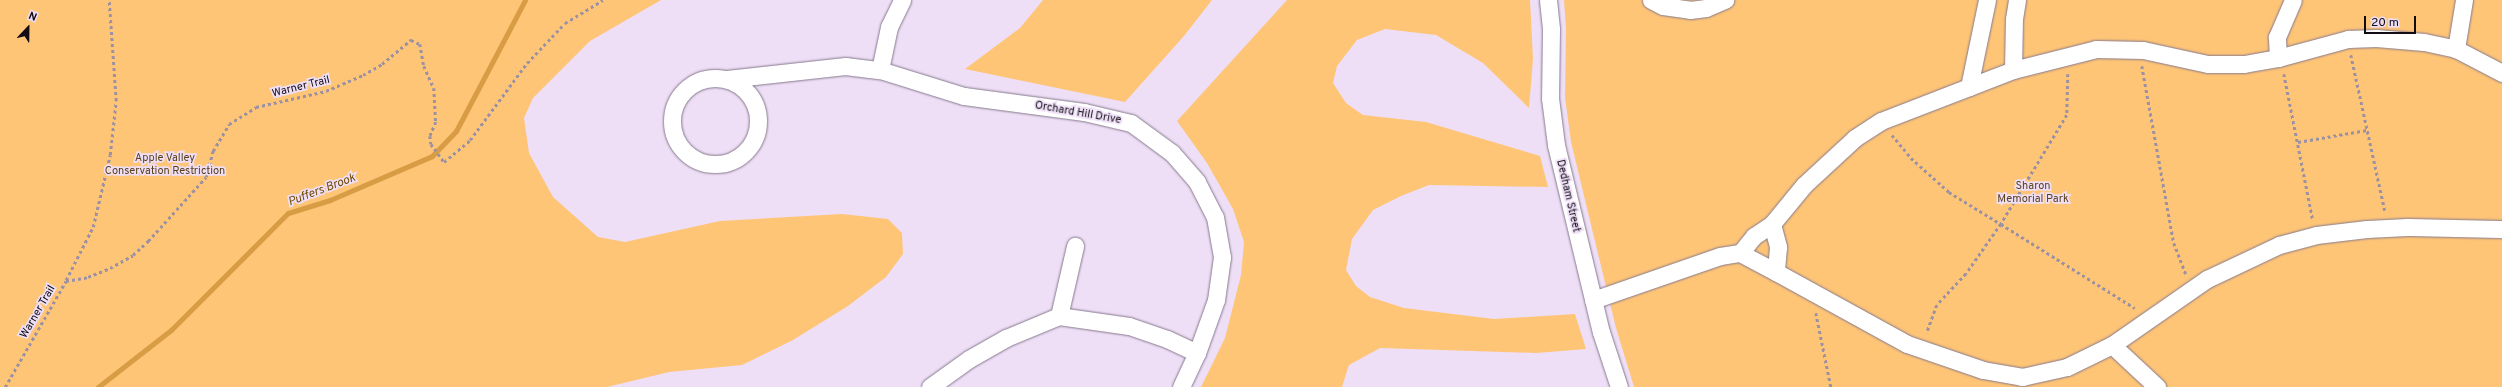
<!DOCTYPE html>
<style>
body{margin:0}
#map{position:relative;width:2502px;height:387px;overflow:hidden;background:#eedff6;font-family:Overpass,sans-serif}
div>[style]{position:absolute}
.green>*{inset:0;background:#fec577}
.stream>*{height:5px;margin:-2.5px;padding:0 2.5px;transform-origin:2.5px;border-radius:2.5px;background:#d89c44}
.path>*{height:2.5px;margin-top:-1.25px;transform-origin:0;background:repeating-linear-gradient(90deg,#9c91a2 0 3px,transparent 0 6px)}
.roads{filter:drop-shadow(0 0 1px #86798e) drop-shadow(0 0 1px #86798e)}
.minor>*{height:17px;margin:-8.5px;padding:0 8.5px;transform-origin:8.5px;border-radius:8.5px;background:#fff}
.minor>.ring{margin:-8.5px;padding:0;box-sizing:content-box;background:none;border:17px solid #fff;border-radius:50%}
span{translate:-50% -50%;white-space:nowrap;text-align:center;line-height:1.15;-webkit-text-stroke:3.5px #eedff6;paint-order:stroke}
.street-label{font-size:11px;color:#120d15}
.park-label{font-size:11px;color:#583f1a}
.water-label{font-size:12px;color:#724a02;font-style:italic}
.north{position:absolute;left:8px;top:8px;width:40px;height:40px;-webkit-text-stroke:3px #eedff6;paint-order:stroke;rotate:22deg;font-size:11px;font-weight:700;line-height:16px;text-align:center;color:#120d15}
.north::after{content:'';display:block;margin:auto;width:14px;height:18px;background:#120d15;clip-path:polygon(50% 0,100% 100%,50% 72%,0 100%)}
.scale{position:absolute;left:2364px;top:16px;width:52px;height:18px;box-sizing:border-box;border:2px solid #120d15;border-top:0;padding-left:5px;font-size:12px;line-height:14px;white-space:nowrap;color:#120d15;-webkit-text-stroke:3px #eedff6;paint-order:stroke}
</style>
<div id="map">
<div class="green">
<i style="clip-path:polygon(0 0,661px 0,590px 41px,533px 98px,524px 118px,529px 153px,553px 197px,598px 237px,625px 242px,720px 221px,842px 214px,888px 219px,902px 233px,903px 254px,886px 277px,848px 306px,793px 340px,742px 365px,669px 372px,607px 387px,0 387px)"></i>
<i style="clip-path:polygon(1043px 0,1212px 0,1184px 36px,1125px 102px,965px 69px,1020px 28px)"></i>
<i style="clip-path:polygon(1287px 0,1530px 0,1533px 59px,1529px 108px,1483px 63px,1436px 35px,1385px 29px,1357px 40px,1337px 66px,1333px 83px,1346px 103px,1363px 115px,1426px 122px,1540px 156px,1548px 187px,1429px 185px,1401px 196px,1373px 210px,1352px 239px,1346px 270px,1356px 286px,1370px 297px,1404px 308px,1494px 319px,1575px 314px,1586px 349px,1536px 353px,1380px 348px,1349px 365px,1342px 387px,1201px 387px,1225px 338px,1241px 275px,1244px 242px,1233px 209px,1207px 163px,1177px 121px)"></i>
<i style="clip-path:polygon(1564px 0,2502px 0,2502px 387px,1634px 387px,1616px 328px,1571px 142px,1565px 97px,1566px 29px)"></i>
</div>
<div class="stream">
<i style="left:98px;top:387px;width:93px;rotate:-38deg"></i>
<i style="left:171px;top:330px;width:165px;rotate:-45deg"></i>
<i style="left:288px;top:213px;width:44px;rotate:-17.2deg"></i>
<i style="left:330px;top:200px;width:111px;rotate:-23.3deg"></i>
<i style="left:432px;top:156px;width:35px;rotate:-46deg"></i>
<i style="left:456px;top:131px;width:148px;rotate:-62.2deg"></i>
</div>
<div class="path">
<i style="left:2351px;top:55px;width:160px;rotate:77.7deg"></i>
<i style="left:2142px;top:66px;width:180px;rotate:79.8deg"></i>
<i style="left:2174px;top:243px;width:33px;rotate:69deg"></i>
<i style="left:2068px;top:74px;width:41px;rotate:91.4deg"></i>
<i style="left:2067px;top:115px;width:127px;rotate:121.2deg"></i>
<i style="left:2001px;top:224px;width:158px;rotate:32.1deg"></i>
<i style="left:2284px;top:74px;width:149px;rotate:78.8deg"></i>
<i style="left:1892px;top:135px;width:30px;rotate:50deg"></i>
<i style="left:1911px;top:158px;width:51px;rotate:41.8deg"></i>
<i style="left:1949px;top:192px;width:61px;rotate:31.6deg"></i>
<i style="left:2001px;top:224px;width:61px;rotate:125deg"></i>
<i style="left:1966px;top:274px;width:42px;rotate:133.1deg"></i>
<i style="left:1937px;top:305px;width:30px;rotate:110deg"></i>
<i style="left:2298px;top:142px;width:70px;rotate:-9.9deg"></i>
<i style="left:66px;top:280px;width:59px;rotate:-63deg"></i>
<i style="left:93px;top:227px;width:74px;rotate:-76.7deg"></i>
<i style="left:110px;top:155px;width:54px;rotate:-83.7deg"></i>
<i style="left:116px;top:101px;width:101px;rotate:-94deg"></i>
<i style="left:1816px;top:313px;width:76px;rotate:78.5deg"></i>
<i style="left:5px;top:387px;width:122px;rotate:-60.1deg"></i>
<i style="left:66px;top:281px;width:22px;rotate:-10deg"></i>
<i style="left:88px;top:277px;width:24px;rotate:-22deg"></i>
<i style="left:110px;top:268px;width:26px;rotate:-29deg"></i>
<i style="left:133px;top:255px;width:21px;rotate:-43deg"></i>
<i style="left:148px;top:241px;width:86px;rotate:-47.8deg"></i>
<i style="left:206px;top:177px;width:27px;rotate:-75deg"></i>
<i style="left:213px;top:151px;width:31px;rotate:-59deg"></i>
<i style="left:229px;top:124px;width:32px;rotate:-32deg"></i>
<i style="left:256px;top:107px;width:72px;rotate:-12.9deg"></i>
<i style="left:326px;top:91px;width:40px;rotate:-23.4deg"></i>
<i style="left:363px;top:75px;width:22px;rotate:-30deg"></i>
<i style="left:382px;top:64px;width:38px;rotate:-40deg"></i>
<i style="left:411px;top:40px;width:10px;rotate:24deg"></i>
<i style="left:420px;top:44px;width:22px;rotate:80deg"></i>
<i style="left:424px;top:66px;width:24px;rotate:66deg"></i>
<i style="left:434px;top:88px;width:34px;rotate:87deg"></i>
<i style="left:436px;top:122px;width:15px;rotate:113deg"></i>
<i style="left:430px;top:136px;width:8px;rotate:83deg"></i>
<i style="left:431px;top:144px;width:22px;rotate:54deg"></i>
<i style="left:444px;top:162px;width:34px;rotate:-40deg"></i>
<i style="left:470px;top:140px;width:96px;rotate:-53.5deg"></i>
<i style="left:527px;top:63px;width:55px;rotate:-46.5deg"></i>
<i style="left:565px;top:23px;width:44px;rotate:-31.2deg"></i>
</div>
<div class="roads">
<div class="minor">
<i style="left:1548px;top:0;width:29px;rotate:84deg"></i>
<i style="left:1551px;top:29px;width:69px;rotate:90.8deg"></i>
<i style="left:1550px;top:98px;width:47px;rotate:82.7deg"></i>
<i style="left:1556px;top:145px;width:192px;rotate:76.5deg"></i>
<i style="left:1601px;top:332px;width:58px;rotate:71.9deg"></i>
<i style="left:1651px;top:0;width:13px;rotate:27deg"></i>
<i style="left:1663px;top:6px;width:27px;rotate:8deg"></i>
<i style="left:1690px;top:10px;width:16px;rotate:-7deg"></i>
<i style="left:1706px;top:8px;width:21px;rotate:-23deg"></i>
<i style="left:1987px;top:0;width:89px;rotate:101.7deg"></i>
<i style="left:1969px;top:87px;width:47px;rotate:-21.1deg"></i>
<i style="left:2013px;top:70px;width:51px;rotate:-88.9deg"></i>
<i style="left:2014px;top:19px;width:19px;rotate:-81deg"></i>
<i style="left:2464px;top:0;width:50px;rotate:99.3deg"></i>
<i style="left:2456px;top:49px;width:52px;rotate:27.6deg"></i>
<i style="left:2278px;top:58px;width:73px;rotate:-15.2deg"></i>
<i style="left:2348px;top:39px;width:28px;rotate:-2deg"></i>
<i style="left:2376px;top:38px;width:48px;rotate:4.8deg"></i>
<i style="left:2424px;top:42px;width:33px;rotate:12deg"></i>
<i style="left:880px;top:70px;width:88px;rotate:17.2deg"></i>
<i style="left:964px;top:96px;width:121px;rotate:7.6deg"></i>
<i style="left:1084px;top:112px;width:48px;rotate:13.2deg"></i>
<i style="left:1131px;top:123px;width:51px;rotate:36.2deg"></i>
<i style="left:1172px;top:153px;width:38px;rotate:49deg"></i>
<i style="left:1197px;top:182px;width:39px;rotate:63deg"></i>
<i style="left:1215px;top:217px;width:41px;rotate:80.1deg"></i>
<i style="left:1222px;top:257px;width:43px;rotate:97.9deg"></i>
<i style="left:1216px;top:300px;width:56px;rotate:109.7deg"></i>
<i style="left:1197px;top:353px;width:33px;rotate:-155deg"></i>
<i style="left:1167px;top:339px;width:40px;rotate:-161.1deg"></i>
<i style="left:1129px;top:326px;width:71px;rotate:-171.9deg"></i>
<i style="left:2013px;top:70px;width:86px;rotate:-14.2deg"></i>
<i style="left:2096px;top:49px;width:47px;rotate:1.2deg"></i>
<i style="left:2143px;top:50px;width:66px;rotate:12.2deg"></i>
<i style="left:2208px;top:64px;width:36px"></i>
<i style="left:2244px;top:64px;width:35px;rotate:-10deg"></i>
<i style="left:2278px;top:58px;width:21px;rotate:-93deg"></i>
<i style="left:2277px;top:37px;width:40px;rotate:-66.6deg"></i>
<i class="ring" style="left:672px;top:78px;width:69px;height:69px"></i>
<i style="left:727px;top:79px;width:119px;rotate:-6.3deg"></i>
<i style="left:845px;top:66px;width:35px;rotate:7deg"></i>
<i style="left:880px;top:70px;width:44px;rotate:-78.2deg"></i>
<i style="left:889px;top:27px;width:30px;rotate:-64deg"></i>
<i style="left:1969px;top:87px;width:94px;rotate:158.9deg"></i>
<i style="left:1881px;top:121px;width:31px;rotate:147deg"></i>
<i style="left:1855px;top:138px;width:69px;rotate:137.3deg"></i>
<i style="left:1804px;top:185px;width:50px;rotate:129.4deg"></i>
<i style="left:1772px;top:224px;width:24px;rotate:75deg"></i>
<i style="left:1778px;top:247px;width:25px;rotate:95deg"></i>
<i style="left:1776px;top:272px;width:149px;rotate:28.8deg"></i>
<i style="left:1907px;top:344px;width:80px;rotate:18.9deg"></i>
<i style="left:1983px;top:370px;width:40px;rotate:10deg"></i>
<i style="left:2022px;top:377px;width:46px;rotate:-12.5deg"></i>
<i style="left:2067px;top:367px;width:50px;rotate:-26.1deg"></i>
<i style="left:2112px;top:345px;width:116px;rotate:-34.8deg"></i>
<i style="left:2207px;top:279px;width:80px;rotate:-25.3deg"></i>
<i style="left:2279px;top:245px;width:38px;rotate:-15deg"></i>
<i style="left:2316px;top:235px;width:51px;rotate:-6.7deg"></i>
<i style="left:2367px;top:229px;width:40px;rotate:-2.9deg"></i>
<i style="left:2407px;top:227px;width:95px;rotate:1.2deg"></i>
<i style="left:1772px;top:224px;width:22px;rotate:146deg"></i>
<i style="left:1754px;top:236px;width:22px;rotate:129deg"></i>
<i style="left:1740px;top:253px;width:41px;rotate:27.8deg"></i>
<i style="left:1593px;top:300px;width:134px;rotate:-19.1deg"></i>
<i style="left:1720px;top:256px;width:20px;rotate:-9deg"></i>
<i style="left:2112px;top:345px;width:62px;rotate:43deg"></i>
<i style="left:930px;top:387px;width:48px;rotate:-35.7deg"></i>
<i style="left:969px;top:359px;width:43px;rotate:-29.6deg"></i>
<i style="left:1006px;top:338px;width:57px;rotate:-22.5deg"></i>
<i style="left:1059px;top:316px;width:72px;rotate:-77.1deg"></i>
<i style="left:1181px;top:387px;width:38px;rotate:-65deg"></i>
</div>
</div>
<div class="street-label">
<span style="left:301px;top:87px;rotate:-14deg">Warner Trail</span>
<span style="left:1078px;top:113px;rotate:10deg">Orchard Hill Drive</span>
<span style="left:1568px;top:196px;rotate:77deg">Dedham Street</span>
<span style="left:38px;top:312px;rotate:-60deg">Warner Trail</span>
</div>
<div class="park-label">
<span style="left:165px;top:165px">Apple Valley<br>Conservation Restriction</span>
<span style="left:2033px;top:193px">Sharon<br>Memorial Park</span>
</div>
<div class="water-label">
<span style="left:322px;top:191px;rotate:-21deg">Puffers Brook</span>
</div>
<div class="north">N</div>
<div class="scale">20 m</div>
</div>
